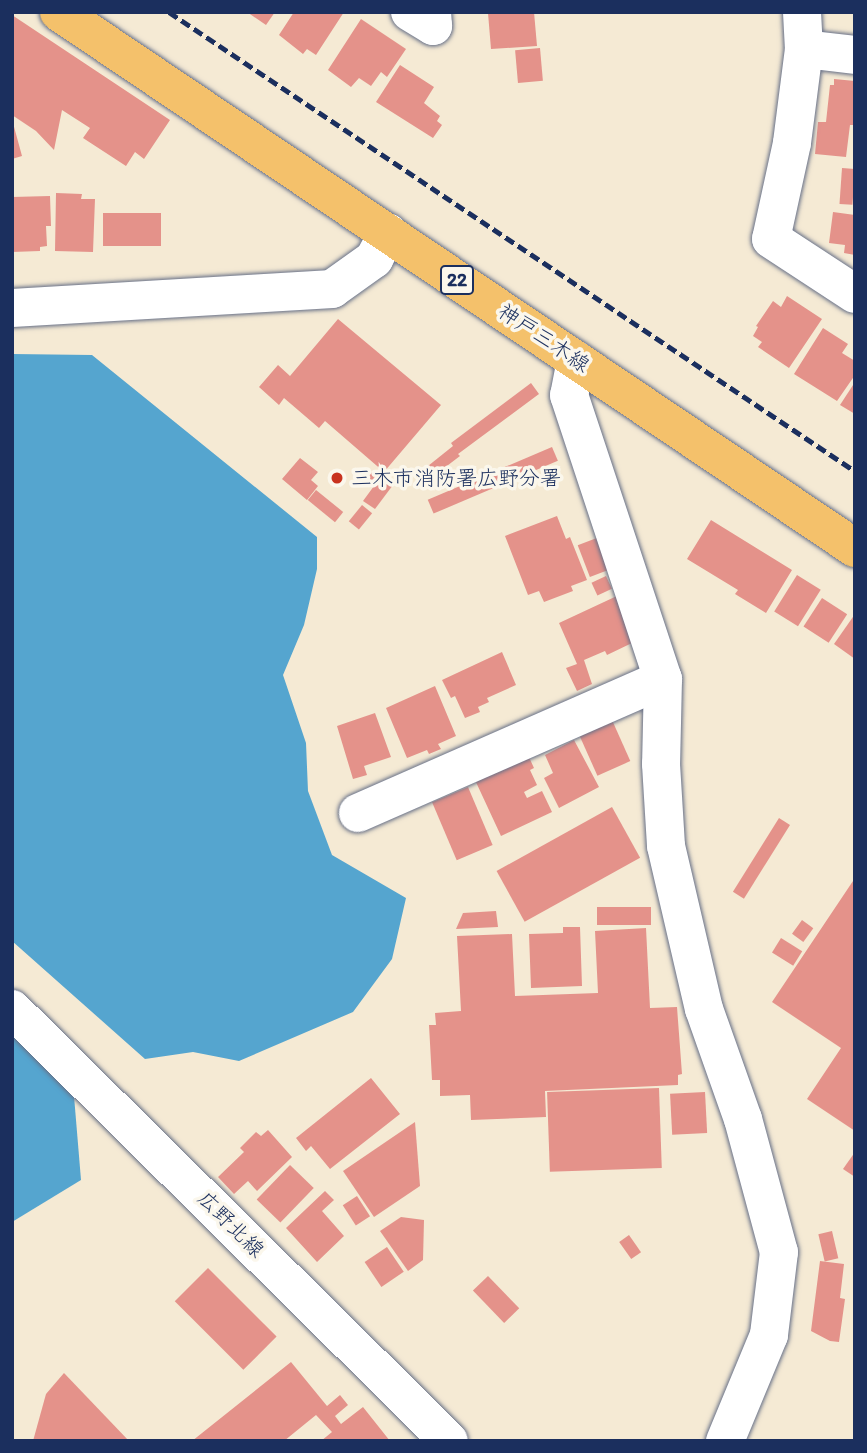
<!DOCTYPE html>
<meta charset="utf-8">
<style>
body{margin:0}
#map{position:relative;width:867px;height:1453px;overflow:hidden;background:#f5ead4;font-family:Itim,"Klee One",sans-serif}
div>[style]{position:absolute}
.water>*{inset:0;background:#55a5cf}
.building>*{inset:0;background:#e4928a;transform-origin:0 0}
.roads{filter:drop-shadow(0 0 2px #677087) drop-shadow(0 0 2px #677087)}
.minor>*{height:38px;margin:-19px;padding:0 19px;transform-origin:19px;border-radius:19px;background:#fff}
.primary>*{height:38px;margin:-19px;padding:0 19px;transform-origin:19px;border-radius:19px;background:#f4c16b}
.rail>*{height:5px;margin-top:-2.5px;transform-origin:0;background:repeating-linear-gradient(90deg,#1b2f5e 0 10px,transparent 0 15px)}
.dots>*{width:19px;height:19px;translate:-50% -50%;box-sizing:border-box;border:4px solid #fbf7ec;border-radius:50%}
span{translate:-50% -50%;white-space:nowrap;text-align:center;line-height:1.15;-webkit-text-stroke:7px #fbf7ec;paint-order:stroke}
.shield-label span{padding:2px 5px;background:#fbf7ec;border:2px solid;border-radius:5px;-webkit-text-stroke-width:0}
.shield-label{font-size:19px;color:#1b2f5e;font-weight:700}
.street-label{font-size:21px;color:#1b2f5e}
.poi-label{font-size:21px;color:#1b2f5e}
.left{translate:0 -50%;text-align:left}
.frame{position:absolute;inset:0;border:14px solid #1b2f5e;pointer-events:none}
</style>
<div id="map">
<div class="water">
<i style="clip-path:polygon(12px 354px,92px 355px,317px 537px,317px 569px,304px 625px,283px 675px,306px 743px,308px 791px,332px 855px,406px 898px,392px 959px,353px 1012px,239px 1061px,193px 1052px,145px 1059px,12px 941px)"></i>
<i style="clip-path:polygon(12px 1035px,74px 1096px,81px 1180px,12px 1222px)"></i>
</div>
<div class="building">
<i style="clip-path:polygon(247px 12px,275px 12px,266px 25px)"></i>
<i style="clip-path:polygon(294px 12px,344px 12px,316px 55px,307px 49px,303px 54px,279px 35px)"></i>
<i style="clip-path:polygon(496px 12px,534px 12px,537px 46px,491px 49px,488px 13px)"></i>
<i style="clip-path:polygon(12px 15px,170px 120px,144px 159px,135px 152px,126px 166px,83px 138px,90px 128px,62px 110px,54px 150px,36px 131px,12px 115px)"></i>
<i style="clip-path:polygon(361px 19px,406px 49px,387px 77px,381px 72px,371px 86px,359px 78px,351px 87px,328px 70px)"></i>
<i style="left:540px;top:48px;width:33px;height:25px;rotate:85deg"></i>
<i style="clip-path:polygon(400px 65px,434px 87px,424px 103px,440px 116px,437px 121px,442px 125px,433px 138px,376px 102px)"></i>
<i style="clip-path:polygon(834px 79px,855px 81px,855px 125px,850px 125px,846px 157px,815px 154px,818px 122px,826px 122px,830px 85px,834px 85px)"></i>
<i style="clip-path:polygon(13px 123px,22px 156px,12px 159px,12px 124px)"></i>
<i style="left:842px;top:168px;width:13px;height:36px;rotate:4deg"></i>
<i style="clip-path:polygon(56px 193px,82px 194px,81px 199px,95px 199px,93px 252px,55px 251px)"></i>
<i style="clip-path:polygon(50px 196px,51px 226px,46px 226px,47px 246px,40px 247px,40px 251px,12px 252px,12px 197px)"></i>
<i style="clip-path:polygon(833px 212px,855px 215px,855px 255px,844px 253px,845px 245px,829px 243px)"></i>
<i style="left:103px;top:213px;width:58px;height:33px"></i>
<i style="clip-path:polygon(787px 296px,822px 319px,789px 368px,758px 347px,762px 342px,753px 336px,758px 327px,756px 326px,773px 301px,781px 307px)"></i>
<i style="clip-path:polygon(338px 319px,441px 405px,384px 472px,325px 421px,319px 428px,284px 398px,279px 405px,259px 387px,278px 365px,290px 376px)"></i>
<i style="clip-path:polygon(823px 328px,848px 344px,842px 353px,855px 361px,855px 375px,837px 401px,794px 374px)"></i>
<i style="clip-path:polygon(855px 382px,855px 414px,840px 405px)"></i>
<i style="clip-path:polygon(531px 383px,539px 394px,458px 454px,460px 456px,435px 475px,428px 466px,453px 446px,451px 443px)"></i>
<i style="left:552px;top:447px;width:15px;height:135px;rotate:67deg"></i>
<i style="clip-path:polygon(300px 458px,318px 472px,311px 480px,318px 486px,307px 500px,282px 479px)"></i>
<i style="clip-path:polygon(373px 471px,393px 485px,375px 509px,363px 501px,374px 486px,366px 480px)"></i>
<i style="left:316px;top:490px;width:35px;height:13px;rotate:39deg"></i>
<i style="left:362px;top:505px;width:13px;height:21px;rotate:39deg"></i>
<i style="clip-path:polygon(557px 516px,566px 539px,570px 537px,587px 580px,571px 586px,573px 591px,544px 602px,539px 591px,528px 595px,505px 536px)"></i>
<i style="clip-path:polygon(711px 520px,792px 570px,766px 613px,735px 594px,738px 590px,687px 559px)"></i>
<i style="left:602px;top:536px;width:34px;height:26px;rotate:69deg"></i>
<i style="left:797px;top:575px;width:28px;height:43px;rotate:32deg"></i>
<i style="left:606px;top:576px;width:14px;height:16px;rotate:65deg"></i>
<i style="clip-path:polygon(619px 595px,632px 643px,607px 655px,605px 651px,584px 660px,592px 684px,577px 691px,566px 668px,577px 664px,559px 623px)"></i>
<i style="left:822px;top:598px;width:30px;height:34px;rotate:33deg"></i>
<i style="clip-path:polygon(855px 614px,855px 659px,834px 644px)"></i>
<i style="clip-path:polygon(502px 652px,516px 685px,487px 698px,489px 702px,478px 707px,480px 712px,465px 718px,455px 696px,451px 698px,442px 680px)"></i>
<i style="clip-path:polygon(435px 686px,456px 736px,438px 744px,441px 749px,429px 754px,427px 750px,407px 758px,386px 708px)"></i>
<i style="clip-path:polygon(375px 713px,391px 757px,364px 766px,367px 775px,353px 779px,337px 726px)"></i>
<i style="left:612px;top:720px;width:45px;height:36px;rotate:66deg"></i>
<i style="clip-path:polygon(574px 740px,599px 787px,559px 808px,544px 778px,553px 773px,545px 755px)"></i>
<i style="clip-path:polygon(528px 755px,534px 768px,530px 770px,537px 785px,524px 792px,527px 798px,542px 791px,552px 812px,501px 836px,475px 780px)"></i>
<i style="left:468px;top:787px;width:63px;height:39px;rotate:67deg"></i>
<i style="left:612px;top:807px;width:58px;height:132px;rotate:61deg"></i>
<i style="left:779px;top:818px;width:13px;height:87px;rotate:32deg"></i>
<i style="clip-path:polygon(855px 878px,855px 1131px,807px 1099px,841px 1048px,772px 1002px)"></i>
<i style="left:651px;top:907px;width:18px;height:54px;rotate:90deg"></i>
<i style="clip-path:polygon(496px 911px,498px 927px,456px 929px,463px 913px)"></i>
<i style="left:802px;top:920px;width:14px;height:17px;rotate:36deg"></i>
<i style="clip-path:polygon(563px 927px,580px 927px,582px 986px,531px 988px,529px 934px,563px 933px)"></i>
<i style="clip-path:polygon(646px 928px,650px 1008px,677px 1007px,682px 1074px,678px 1075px,678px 1085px,545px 1091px,546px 1117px,471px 1120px,470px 1095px,440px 1096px,440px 1080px,432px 1080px,429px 1025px,436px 1025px,435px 1013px,461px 1011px,457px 936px,512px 934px,515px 996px,598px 993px,595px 931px)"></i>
<i style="left:781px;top:938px;width:25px;height:17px;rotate:32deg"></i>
<i style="clip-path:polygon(371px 1078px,400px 1114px,330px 1169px,311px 1146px,306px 1151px,296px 1138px)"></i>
<i style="left:659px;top:1088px;width:80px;height:112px;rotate:88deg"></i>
<i style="left:705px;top:1092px;width:41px;height:35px;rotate:87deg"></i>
<i style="clip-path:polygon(415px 1122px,420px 1186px,374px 1217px,343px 1171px)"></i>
<i style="clip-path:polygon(268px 1130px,292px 1157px,257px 1191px,248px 1181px,234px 1194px,218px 1177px,244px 1152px,240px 1148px,256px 1132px,261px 1136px)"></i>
<i style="clip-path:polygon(855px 1152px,855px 1177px,843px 1169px)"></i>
<i style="left:290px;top:1165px;width:33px;height:48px;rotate:44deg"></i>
<i style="clip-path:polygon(325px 1191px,334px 1200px,322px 1211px,344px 1236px,317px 1262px,286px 1228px)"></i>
<i style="left:357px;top:1196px;width:24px;height:17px;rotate:57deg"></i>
<i style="clip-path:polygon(401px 1217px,424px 1220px,423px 1260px,408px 1271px,380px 1231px)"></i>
<i style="left:832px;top:1231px;width:28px;height:14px;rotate:77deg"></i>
<i style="left:629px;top:1235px;width:21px;height:12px;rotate:55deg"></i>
<i style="left:387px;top:1247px;width:30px;height:27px;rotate:56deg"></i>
<i style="clip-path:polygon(820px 1261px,844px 1264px,840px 1298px,845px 1299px,839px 1342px,830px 1341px,811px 1331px)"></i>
<i style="left:208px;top:1268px;width:97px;height:47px;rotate:45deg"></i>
<i style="left:488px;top:1276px;width:45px;height:21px;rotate:46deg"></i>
<i style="clip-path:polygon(291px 1362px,327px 1406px,340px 1395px,348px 1405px,335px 1416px,341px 1424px,363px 1407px,390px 1441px,321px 1441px,332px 1432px,316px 1415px,284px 1441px,192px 1441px)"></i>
<i style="clip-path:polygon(64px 1373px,129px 1441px,33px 1441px,46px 1394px)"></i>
</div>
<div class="roads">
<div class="minor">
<i style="left:410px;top:12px;width:27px;rotate:31deg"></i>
<i style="left:433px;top:26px;width:14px;rotate:-94deg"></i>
<i style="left:802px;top:12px;width:37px;rotate:87deg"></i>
<i style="left:804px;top:49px;width:95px;rotate:97.3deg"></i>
<i style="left:792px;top:143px;width:98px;rotate:102.3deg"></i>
<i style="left:771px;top:239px;width:100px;rotate:33.2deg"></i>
<i style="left:804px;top:49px;width:51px;rotate:6.7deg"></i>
<i style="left:12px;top:308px;width:321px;rotate:-3.4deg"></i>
<i style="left:332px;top:289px;width:52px;rotate:-35.5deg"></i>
<i style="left:374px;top:259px;width:30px;rotate:-62deg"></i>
<i style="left:576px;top:360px;width:36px;rotate:101deg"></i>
<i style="left:569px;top:395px;width:299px;rotate:71.7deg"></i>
<i style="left:663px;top:679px;width:85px;rotate:91.3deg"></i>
<i style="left:661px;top:764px;width:82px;rotate:86.5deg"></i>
<i style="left:666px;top:846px;width:167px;rotate:76.9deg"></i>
<i style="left:704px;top:1009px;width:117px;rotate:70.5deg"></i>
<i style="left:743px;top:1119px;width:138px;rotate:74.9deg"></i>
<i style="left:779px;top:1252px;width:84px;rotate:96.9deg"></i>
<i style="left:769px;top:1335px;width:115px;rotate:112.5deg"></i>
<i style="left:358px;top:813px;width:333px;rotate:-23.7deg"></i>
<i style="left:12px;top:1009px;width:614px;rotate:44.67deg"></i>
</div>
<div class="primary">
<i style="left:59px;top:12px;width:960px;rotate:33.96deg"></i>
</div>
</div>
<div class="rail">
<i style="left:169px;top:12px;width:825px;rotate:33.79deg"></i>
</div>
<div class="dots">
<i style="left:337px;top:478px;background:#c8321e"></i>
</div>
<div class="shield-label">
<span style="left:457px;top:280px">22</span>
</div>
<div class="street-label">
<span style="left:544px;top:338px;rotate:34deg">神戸三木線</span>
<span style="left:231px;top:1224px;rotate:45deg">広野北線</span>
</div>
<div class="poi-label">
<span class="left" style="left:351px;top:478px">三木市消防署広野分署</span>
</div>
<div class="frame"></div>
</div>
